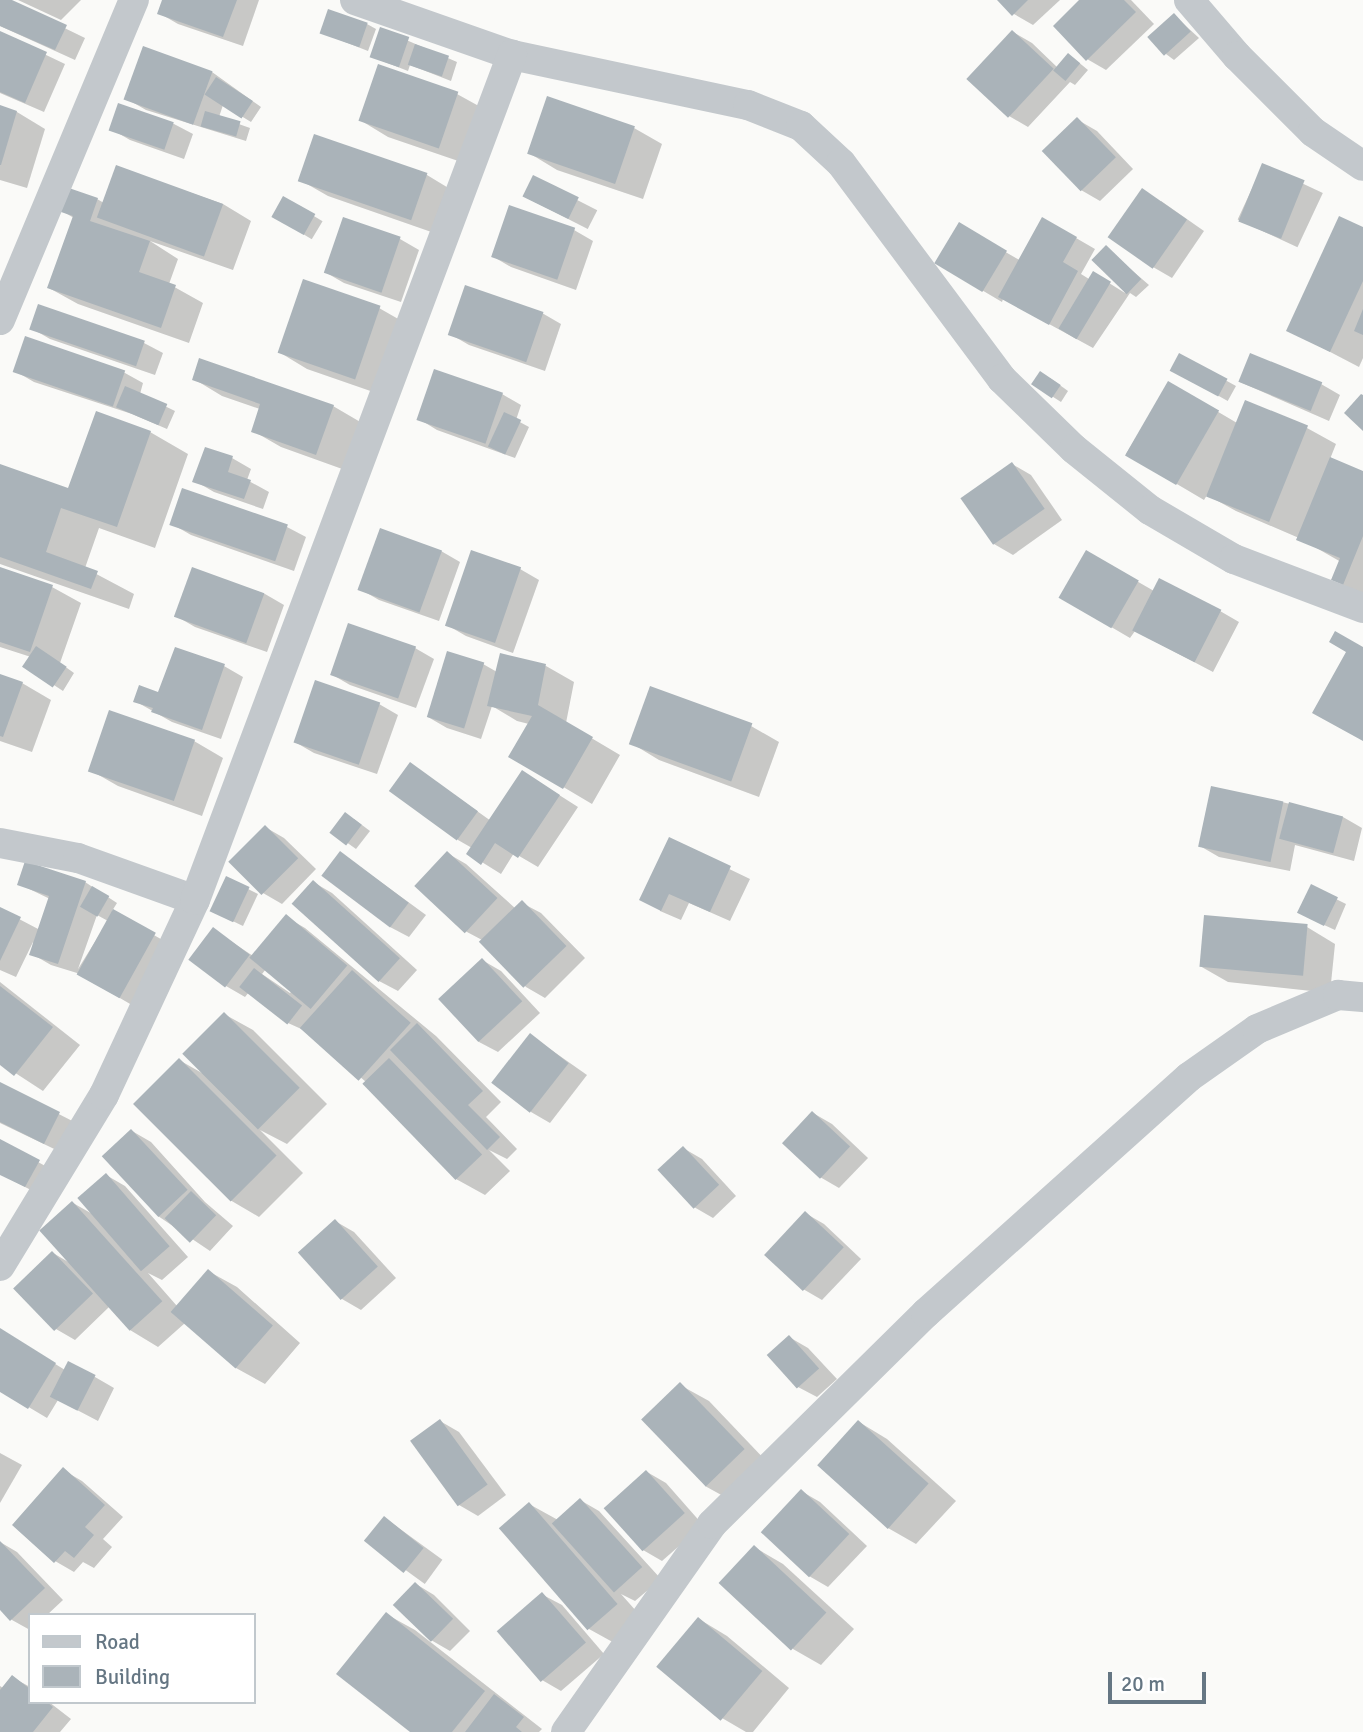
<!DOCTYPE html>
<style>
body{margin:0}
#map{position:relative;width:1363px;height:1732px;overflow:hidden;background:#fafaf8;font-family:Signika,sans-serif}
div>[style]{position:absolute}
.shadow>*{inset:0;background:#0003;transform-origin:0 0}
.building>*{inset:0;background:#aab3b9;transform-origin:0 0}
.minor>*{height:30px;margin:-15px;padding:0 15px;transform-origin:15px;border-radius:15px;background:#c3c8cc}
span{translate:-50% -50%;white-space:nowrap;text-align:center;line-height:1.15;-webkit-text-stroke:7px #fff;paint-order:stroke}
.legend{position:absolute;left:28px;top:1613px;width:228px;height:91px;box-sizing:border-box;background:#fff;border:2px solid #c1c8cd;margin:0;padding:9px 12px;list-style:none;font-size:21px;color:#657683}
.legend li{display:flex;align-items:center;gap:14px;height:35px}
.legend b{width:35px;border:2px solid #c1c8cd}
.scale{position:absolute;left:1108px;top:1672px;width:98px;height:32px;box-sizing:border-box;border:4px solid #657683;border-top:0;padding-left:9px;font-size:21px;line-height:24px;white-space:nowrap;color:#657683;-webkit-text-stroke:5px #fff;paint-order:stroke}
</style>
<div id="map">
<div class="shadow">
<i style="clip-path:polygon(0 0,7px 0,85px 38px,75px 60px,0 26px)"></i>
<i style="clip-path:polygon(18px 0,81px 0,61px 20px)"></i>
<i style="clip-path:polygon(164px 0,259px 0,243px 46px,178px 24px,159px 13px)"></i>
<i style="clip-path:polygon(999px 0,1060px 0,1033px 25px,1014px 14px)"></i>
<i style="clip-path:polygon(1082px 0,1131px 0,1154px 24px,1106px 70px,1087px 59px)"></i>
<i style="clip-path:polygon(1175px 16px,1199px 38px,1174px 60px,1166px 54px)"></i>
<i style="clip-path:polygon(367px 24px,376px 29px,368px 51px,322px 33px)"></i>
<i style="clip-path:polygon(381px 29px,457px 62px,451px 81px,410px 65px,408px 71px,372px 57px)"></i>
<i style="clip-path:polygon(1013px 32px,1032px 43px,1058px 68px,1077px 61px,1088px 70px,1075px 85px,1070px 82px,1028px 127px,1009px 116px)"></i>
<i style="clip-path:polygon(0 33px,65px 64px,44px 112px,0 93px)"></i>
<i style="clip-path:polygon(212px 72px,261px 107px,251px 122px,223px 105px,219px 117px,250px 128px,246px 141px,146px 110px,127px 99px)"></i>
<i style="clip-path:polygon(457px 94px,486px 110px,467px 164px,388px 137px,360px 120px)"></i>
<i style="clip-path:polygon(119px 105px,174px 124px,193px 134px,184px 159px,130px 140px,111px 129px)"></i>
<i style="clip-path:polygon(0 107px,17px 112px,45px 129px,27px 188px,0 180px)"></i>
<i style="clip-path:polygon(1078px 120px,1097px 131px,1133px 169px,1100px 201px,1081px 190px)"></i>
<i style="clip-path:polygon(634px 128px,662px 144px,643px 199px,557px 170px,529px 153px)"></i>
<i style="clip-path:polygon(315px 137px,427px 175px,455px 192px,440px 235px,328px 196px,300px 180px)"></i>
<i style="left:1263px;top:165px;width:66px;height:60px;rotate:25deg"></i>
<i style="clip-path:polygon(117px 167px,223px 204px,251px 221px,233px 270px,150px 241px,178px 259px,169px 284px,203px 303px,189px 343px,78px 304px,49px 288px,74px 218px,60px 210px,97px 199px,104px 203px)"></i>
<i style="left:534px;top:178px;width:71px;height:21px;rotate:27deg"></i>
<i style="left:284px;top:198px;width:45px;height:21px;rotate:31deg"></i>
<i style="clip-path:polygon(1161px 201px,1204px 231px,1172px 278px,1153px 267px)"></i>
<i style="clip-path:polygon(510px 207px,574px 230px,593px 241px,576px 290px,511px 267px,492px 256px)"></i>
<i style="clip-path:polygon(344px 219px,400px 239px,419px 250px,401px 302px,344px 283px,325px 272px)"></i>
<i style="clip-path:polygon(959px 225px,1021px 261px,1076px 238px,1095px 249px,1081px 274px,1089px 279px,1093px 273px,1125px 293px,1106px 248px,1149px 285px,1136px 297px,1130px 293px,1093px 348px,1003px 299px,1002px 302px,936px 263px)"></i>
<i style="clip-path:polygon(1363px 229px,1363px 358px,1359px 367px,1288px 330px)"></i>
<i style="clip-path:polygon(379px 308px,407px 324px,382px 395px,307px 369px,279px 352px)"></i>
<i style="clip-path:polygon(542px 313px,561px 324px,545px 371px,469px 345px,450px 334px)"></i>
<i style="clip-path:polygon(31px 328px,144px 343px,163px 353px,155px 375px,50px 339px)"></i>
<i style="clip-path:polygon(26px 338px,125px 373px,143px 383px,140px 394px,175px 411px,167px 429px,132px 414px,34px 382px,15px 371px)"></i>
<i style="left:1180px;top:355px;width:64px;height:17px;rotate:29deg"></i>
<i style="clip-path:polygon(1050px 378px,1068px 391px,1061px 402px,1033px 384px)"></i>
<i style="clip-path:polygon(194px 379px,333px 406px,362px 423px,345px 470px,281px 447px,253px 431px,260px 409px,222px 396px)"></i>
<i style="clip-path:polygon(1240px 382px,1321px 384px,1340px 395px,1329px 421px)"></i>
<i style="clip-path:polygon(1169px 383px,1237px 423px,1246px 402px,1307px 428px,1336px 444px,1330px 459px,1363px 473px,1363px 596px,1334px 580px,1341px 562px,1299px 538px,1236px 511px,1207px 495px,1204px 500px,1126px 454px)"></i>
<i style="clip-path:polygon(502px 394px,521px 405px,516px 420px,529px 427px,515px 458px,437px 430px,419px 419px)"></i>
<i style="clip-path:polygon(150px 432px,188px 454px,155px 548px,99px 528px,85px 568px,134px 594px,129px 609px,0 564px,0 466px,69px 490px)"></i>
<i style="clip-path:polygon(232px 458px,251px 469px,247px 480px,269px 492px,263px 509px,214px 492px,195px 481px)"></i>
<i style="clip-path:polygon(1012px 464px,1031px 475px,1062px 520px,1013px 555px,994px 544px)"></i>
<i style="clip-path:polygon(172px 524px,287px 527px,306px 537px,294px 571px,191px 535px)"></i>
<i style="clip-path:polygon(441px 551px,460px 562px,439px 621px,379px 600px,360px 589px)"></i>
<i style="clip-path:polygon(1086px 552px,1154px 591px,1220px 611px,1239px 622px,1213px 672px,1135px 631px,1130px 638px,1060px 597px)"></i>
<i style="clip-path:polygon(0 569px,52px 587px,81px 603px,60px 663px,74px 673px,63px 691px,25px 666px,31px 657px,0 647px)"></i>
<i style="clip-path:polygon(193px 569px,265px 594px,284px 605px,267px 652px,195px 627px,176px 616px)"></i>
<i style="clip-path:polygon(520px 569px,539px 580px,513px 653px,466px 636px,447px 625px)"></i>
<i style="clip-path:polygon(415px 648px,434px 659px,416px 708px,350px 685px,331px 674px)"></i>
<i style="clip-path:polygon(483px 664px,497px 672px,546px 666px,574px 682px,566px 723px,620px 755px,592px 804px,511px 756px,529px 724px,517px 721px,492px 706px,481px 739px,447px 728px,428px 717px)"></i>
<i style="clip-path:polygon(224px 666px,243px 677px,221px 739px,172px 722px,135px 701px,159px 694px)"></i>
<i style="clip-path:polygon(0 675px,22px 683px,51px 700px,32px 752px,0 741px)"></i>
<i style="clip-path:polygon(379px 704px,398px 715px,377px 774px,314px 753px,295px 742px)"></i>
<i style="clip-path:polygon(751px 726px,779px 742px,759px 797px,659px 760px,631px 743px)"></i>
<i style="clip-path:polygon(194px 741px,223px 758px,202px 816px,118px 786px,90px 770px)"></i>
<i style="clip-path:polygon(411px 764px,491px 821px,523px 772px,578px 807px,538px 867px,514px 853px,501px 874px,469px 854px,472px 848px,458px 840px)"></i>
<i style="clip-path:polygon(1282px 802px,1343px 817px,1362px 828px,1354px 861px,1295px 845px,1290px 871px,1219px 857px,1200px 846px)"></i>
<i style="clip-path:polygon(354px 819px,370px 831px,356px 849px,332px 832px)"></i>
<i style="clip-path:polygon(265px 827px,284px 838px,316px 869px,282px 904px,263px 893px)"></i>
<i style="clip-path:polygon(669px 840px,750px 879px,730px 921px,689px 903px,681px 920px,660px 911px)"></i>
<i style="clip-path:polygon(341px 853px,426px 915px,409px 937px,390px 927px)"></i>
<i style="clip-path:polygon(447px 853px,466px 864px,516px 909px,522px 903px,541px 913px,585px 958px,545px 998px,526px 987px,484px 941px,467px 932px,417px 885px)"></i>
<i style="clip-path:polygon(226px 878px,258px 894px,243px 926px,220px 915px)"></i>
<i style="clip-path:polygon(evenodd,85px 882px,117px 903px,112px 911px,173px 946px,137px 1008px,77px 973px,51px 965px,32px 954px,33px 942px,16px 977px,0 970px,0 909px,40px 930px,50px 899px,19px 884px,85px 882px,97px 915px,108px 921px,78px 969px,97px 915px)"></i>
<i style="clip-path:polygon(313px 882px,332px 893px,417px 970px,398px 991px,379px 981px)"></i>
<i style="clip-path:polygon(1312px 887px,1346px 904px,1335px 930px,1309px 918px)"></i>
<i style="clip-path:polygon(evenodd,286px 917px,305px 928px,436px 1036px,501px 1102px,486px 1117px,517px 1149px,507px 1159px,489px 1150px,510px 1171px,485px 1195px,456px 1179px,366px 1082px,308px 1032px,288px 1023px,249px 992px,245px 997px,226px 986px,191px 959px,214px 930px,253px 956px,286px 917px,266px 969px,292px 991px,290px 993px,262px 974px,266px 969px)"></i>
<i style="clip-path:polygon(1307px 927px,1335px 944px,1330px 993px,1228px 982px,1200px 966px)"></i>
<i style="clip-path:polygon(482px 960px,501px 971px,540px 1013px,498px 1052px,479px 1042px)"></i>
<i style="clip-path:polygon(0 982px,80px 1045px,43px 1091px,0 1063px)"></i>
<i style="clip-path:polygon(224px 1014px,253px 1030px,327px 1104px,287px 1144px,260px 1130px,303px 1173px,259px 1217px,230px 1200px,179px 1060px,202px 1073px)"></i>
<i style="clip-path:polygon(530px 1035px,587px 1075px,550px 1123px,531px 1112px)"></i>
<i style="clip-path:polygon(0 1084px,88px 1129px,73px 1158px,0 1123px)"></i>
<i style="clip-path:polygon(813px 1113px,832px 1124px,868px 1158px,839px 1188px,820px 1177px,785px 1143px)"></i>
<i style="clip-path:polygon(132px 1131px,151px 1142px,205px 1202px,233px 1226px,210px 1251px,158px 1216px)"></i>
<i style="clip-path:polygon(0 1141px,67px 1178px,54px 1202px,0 1174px)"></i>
<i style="clip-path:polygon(683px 1148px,702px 1159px,736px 1196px,713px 1218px,694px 1207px)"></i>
<i style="clip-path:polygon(106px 1175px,125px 1186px,188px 1257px,162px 1280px,148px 1273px,177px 1306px,208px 1271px,237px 1287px,300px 1343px,265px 1384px,236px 1368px,185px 1323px,158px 1347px,130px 1330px,109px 1307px,75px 1340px,56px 1329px,16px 1289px,53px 1253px,70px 1263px,73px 1203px,96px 1216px)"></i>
<i style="clip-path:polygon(805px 1213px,824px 1224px,861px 1259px,822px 1300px,803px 1289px)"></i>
<i style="clip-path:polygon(335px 1221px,354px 1232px,396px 1278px,361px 1310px,342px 1299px)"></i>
<i style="clip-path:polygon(0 1330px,65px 1370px,95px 1377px,114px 1388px,98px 1421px,58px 1400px,47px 1418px,0 1390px)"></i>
<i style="clip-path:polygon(789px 1337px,808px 1348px,837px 1379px,817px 1397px,798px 1387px)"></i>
<i style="clip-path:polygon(680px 1385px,709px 1401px,771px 1466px,734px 1502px,705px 1486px)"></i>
<i style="clip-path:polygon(440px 1421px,459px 1432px,506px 1495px,478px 1516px,459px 1505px)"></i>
<i style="clip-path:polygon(859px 1422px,887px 1439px,956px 1501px,916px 1544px,888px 1528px)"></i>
<i style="clip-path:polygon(0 1453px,22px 1465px,0 1503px)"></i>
<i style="clip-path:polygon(63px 1470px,82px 1481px,123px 1517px,103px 1539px,112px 1547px,94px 1568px,83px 1562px,74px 1572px,55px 1561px)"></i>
<i style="clip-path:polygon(647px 1472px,666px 1483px,703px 1525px,662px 1561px,643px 1550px)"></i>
<i style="clip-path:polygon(801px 1491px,820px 1502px,867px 1546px,828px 1587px,809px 1576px)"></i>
<i style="clip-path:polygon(580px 1500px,599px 1511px,661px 1579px,635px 1601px,621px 1594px,645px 1621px,618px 1645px,589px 1629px,529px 1504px,558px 1520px)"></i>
<i style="left:385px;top:1518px;width:71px;height:30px;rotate:36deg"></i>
<i style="clip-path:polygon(0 1542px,17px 1552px,63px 1600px,47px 1615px,30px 1615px,30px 1630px,12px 1620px,0 1608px)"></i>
<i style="clip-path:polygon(754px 1547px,783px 1564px,854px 1629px,821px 1665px,793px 1649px)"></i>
<i style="clip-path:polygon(416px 1584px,434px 1595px,470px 1631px,450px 1651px,431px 1640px,396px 1605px)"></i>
<i style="clip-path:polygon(543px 1595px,562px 1605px,604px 1654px,561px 1691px,542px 1680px)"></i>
<i style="clip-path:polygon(386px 1614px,415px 1630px,542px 1729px,539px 1732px,412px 1732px)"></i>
<i style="clip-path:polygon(699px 1619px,727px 1636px,789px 1688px,753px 1732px,746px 1732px,722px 1718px,660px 1666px)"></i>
<i style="clip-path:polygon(12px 1677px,30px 1687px,30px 1702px,49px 1702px,71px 1719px,60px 1732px,0 1732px,0 1686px,3px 1688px)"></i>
</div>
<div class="building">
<i style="clip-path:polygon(0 0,12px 0,67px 25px,55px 50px,0 26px)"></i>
<i style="clip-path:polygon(162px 0,237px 0,223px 37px,157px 14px)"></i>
<i style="clip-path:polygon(997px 0,1028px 0,1012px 16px)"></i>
<i style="clip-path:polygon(1079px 0,1124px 0,1136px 12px,1086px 61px,1053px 26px)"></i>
<i style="left:328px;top:9px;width:42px;height:26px;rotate:19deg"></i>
<i style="left:1174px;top:13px;width:25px;height:36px;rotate:48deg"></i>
<i style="left:380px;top:27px;width:31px;height:32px;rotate:19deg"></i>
<i style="left:1012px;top:30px;width:57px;height:67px;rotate:43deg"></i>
<i style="clip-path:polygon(0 31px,47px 52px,25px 103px,0 92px)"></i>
<i style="left:415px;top:44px;width:36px;height:22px;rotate:19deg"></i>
<i style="left:143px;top:46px;width:74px;height:57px;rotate:20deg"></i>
<i style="left:1068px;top:53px;width:16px;height:23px;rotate:40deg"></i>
<i style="left:378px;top:64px;width:85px;height:60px;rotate:19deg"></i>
<i style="left:216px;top:77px;width:44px;height:21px;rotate:33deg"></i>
<i style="left:547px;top:96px;width:93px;height:61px;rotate:19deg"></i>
<i style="left:118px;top:103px;width:59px;height:29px;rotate:19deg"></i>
<i style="clip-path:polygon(0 105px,17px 111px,1px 165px,0 165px)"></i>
<i style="left:205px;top:111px;width:37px;height:16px;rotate:16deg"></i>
<i style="left:1077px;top:117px;width:56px;height:49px;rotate:46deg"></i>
<i style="left:314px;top:134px;width:120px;height:50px;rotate:19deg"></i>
<i style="left:1262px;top:163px;width:46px;height:63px;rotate:22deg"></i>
<i style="left:116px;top:165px;width:114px;height:56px;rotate:20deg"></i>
<i style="left:533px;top:175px;width:51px;height:24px;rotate:26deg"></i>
<i style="clip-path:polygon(66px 187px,98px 198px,90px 221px,150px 241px,139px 272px,176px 285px,161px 328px,47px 288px,73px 216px,58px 211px)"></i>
<i style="left:1142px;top:188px;width:55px;height:60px;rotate:35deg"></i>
<i style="left:283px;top:196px;width:37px;height:24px;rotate:29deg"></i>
<i style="left:509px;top:205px;width:70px;height:55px;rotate:19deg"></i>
<i style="clip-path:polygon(1339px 216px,1363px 227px,1363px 281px,1330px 352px,1286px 331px)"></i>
<i style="left:343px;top:217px;width:61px;height:59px;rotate:19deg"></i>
<i style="clip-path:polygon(1042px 217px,1077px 237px,1063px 262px,1078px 271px,1049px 325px,998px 297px)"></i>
<i style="left:959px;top:222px;width:56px;height:48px;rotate:31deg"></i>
<i style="left:1106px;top:245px;width:49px;height:21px;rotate:44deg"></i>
<i style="left:1093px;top:271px;width:21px;height:67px;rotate:31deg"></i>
<i style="left:303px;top:279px;width:82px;height:78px;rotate:19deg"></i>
<i style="left:465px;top:285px;width:83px;height:53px;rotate:19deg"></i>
<i style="left:38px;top:304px;width:113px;height:27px;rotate:19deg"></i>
<i style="clip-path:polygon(1363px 309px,1363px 335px,1354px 331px)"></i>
<i style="left:25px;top:336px;width:106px;height:38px;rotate:19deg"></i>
<i style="left:1179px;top:353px;width:55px;height:20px;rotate:28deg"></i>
<i style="left:1250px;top:353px;width:78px;height:31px;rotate:22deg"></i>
<i style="clip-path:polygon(199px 358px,334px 405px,316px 455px,251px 432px,260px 404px,192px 380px)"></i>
<i style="left:434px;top:369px;width:73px;height:54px;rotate:19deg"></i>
<i style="left:1040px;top:371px;width:25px;height:16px;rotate:34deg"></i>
<i style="left:1168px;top:381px;width:59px;height:86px;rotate:30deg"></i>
<i style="left:125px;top:386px;width:46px;height:23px;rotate:23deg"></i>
<i style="clip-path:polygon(1361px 394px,1363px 395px,1363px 431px,1344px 413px)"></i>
<i style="left:1245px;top:400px;width:68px;height:104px;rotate:22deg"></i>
<i style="clip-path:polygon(96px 411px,151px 431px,117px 527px,61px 508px,46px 552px,98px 571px,91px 589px,0 557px,0 464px,68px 488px)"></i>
<i style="left:504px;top:412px;width:19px;height:38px;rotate:25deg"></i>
<i style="clip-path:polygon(205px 447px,233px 456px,228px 472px,251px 480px,244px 499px,192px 482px)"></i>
<i style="clip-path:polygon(1330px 457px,1363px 471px,1363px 536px,1343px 585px,1331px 580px,1340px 558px,1296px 540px)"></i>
<i style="left:1012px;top:462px;width:57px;height:63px;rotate:55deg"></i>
<i style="left:182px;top:488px;width:112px;height:39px;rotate:19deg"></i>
<i style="left:380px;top:528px;width:66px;height:66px;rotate:20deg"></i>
<i style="left:471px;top:550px;width:53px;height:80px;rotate:19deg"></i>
<i style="left:1086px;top:550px;width:61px;height:55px;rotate:30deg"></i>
<i style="clip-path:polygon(0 567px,53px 585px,30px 652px,0 642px)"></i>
<i style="left:192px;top:567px;width:77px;height:53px;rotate:20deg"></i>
<i style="left:1159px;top:578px;width:70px;height:59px;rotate:27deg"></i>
<i style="left:348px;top:623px;width:72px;height:55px;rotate:19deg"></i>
<i style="clip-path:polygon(1335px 631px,1363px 647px,1363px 741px,1312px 713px,1346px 652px,1329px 642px)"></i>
<i style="left:36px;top:646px;width:37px;height:25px;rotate:34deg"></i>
<i style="clip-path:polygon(175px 647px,225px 664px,202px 730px,151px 712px,153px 708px,133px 702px,139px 685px,158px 692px)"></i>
<i style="left:447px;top:651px;width:39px;height:69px;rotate:17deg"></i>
<i style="clip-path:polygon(500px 653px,546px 664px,538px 705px,593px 737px,563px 789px,508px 757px,532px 716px,487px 706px)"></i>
<i style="clip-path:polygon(0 674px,23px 682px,3px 737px,0 736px)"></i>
<i style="left:315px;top:680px;width:69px;height:66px;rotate:19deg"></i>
<i style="left:650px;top:686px;width:109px;height:62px;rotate:20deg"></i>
<i style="left:109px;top:710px;width:91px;height:65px;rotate:19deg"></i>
<i style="left:410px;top:762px;width:84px;height:36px;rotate:36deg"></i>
<i style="clip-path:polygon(522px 770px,560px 795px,518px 858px,495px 843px,481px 865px,466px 854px)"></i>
<i style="left:1211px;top:786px;width:74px;height:62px;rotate:12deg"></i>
<i style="left:1289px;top:802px;width:56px;height:38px;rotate:15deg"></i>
<i style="left:345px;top:812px;width:21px;height:26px;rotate:37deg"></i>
<i style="left:265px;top:825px;width:47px;height:52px;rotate:45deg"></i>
<i style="clip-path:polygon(669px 837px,731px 866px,710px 912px,669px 894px,661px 911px,639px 900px)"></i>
<i style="left:340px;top:851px;width:86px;height:31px;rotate:37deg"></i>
<i style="left:447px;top:851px;width:69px;height:48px;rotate:43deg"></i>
<i style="clip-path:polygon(25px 861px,86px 881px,58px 964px,29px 955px,49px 896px,17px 885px)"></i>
<i style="left:226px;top:876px;width:26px;height:39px;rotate:25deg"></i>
<i style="left:313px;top:880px;width:117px;height:32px;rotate:42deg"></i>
<i style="left:1311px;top:884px;width:30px;height:32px;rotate:26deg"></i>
<i style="left:92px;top:886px;width:20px;height:24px;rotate:30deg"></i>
<i style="left:522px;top:900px;width:64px;height:60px;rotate:46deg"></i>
<i style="clip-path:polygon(0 907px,21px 917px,0 961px)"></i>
<i style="left:113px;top:909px;width:49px;height:75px;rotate:29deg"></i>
<i style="left:286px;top:914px;width:80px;height:57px;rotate:40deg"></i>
<i style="left:1204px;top:915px;width:104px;height:52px;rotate:5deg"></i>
<i style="left:213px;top:927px;width:46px;height:41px;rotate:37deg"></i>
<i style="left:482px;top:958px;width:59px;height:60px;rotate:47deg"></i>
<i style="left:254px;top:968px;width:61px;height:24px;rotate:38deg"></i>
<i style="left:352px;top:970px;width:79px;height:78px;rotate:42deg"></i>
<i style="clip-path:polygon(0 986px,53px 1027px,14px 1076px,0 1065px)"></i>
<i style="left:224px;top:1012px;width:107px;height:59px;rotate:45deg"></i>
<i style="clip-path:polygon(417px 1023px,483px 1091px,468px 1105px,500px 1137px,487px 1150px,390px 1050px)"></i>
<i style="left:530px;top:1033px;width:49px;height:63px;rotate:38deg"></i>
<i style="left:179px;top:1058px;width:138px;height:65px;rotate:45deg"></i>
<i style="left:389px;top:1058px;width:134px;height:37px;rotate:46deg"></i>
<i style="clip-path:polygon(0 1082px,60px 1112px,44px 1144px,0 1122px)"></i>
<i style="left:812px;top:1111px;width:52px;height:44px;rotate:43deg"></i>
<i style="left:131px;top:1129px;width:83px;height:40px;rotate:47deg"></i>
<i style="clip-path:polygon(0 1139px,40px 1160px,25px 1187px,0 1175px)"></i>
<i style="left:683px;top:1146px;width:53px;height:35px;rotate:47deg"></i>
<i style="left:106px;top:1173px;width:97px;height:38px;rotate:49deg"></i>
<i style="left:191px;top:1191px;width:35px;height:38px;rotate:44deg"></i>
<i style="left:72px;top:1201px;width:135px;height:44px;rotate:48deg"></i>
<i style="left:805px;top:1211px;width:53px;height:60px;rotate:43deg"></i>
<i style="left:335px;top:1219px;width:64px;height:50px;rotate:48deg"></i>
<i style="left:52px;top:1251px;width:59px;height:54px;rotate:46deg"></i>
<i style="left:208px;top:1269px;width:86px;height:57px;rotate:41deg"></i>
<i style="clip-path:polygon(0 1328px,56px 1363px,28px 1409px,0 1392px)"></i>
<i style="left:789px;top:1335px;width:45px;height:30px;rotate:48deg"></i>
<i style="left:68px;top:1361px;width:31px;height:40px;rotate:27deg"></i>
<i style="left:680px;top:1382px;width:93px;height:54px;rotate:46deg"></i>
<i style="left:440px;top:1419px;width:81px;height:37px;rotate:54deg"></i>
<i style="left:858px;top:1420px;width:95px;height:61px;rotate:42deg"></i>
<i style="clip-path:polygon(63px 1467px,105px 1505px,85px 1527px,94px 1535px,74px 1558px,65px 1551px,54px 1563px,12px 1525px)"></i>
<i style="left:646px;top:1470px;width:58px;height:57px;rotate:48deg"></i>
<i style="left:801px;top:1489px;width:66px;height:59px;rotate:43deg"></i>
<i style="left:580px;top:1498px;width:93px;height:38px;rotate:48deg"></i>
<i style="left:529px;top:1502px;width:135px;height:40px;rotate:49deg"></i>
<i style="left:384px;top:1516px;width:51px;height:32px;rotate:39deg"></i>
<i style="clip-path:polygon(0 1541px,45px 1588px,10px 1621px,0 1610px)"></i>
<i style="left:754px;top:1545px;width:99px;height:52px;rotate:43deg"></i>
<i style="left:415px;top:1582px;width:53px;height:32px;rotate:44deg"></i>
<i style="left:542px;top:1592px;width:67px;height:60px;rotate:49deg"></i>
<i style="clip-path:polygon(386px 1612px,485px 1691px,452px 1732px,410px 1732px,336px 1674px)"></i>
<i style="left:698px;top:1617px;width:84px;height:65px;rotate:40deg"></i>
<i style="clip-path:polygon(12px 1675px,30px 1689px,30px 1702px,47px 1702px,53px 1707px,33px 1732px,0 1732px,0 1690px)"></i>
<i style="clip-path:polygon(494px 1694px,524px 1717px,516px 1727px,522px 1732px,465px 1732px)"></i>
</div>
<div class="minor">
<i style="left:355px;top:0;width:166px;rotate:19.3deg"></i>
<i style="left:512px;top:55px;width:241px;rotate:12deg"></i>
<i style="left:748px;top:105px;width:57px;rotate:21.6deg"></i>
<i style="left:801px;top:126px;width:54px;rotate:42.8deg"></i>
<i style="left:841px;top:163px;width:269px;rotate:53.3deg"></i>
<i style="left:1002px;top:379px;width:100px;rotate:44.2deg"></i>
<i style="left:1074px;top:449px;width:97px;rotate:38.8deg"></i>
<i style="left:1150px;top:510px;width:97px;rotate:30.3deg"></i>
<i style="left:1234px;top:559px;width:138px;rotate:20.8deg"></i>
<i style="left:1189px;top:0;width:74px;rotate:49.4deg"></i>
<i style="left:1237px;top:56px;width:107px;rotate:45deg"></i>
<i style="left:1313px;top:132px;width:60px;rotate:34.2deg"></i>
<i style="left:0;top:320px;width:347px;rotate:-67.3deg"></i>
<i style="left:0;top:843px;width:79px;rotate:10.9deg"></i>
<i style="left:78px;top:858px;width:124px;rotate:19.7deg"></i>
<i style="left:0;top:1266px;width:200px;rotate:-58.7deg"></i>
<i style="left:104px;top:1095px;width:215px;rotate:-65deg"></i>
<i style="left:195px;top:900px;width:903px;rotate:-69.44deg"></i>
<i style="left:566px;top:1732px;width:254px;rotate:-54.9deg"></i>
<i style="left:712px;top:1524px;width:301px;rotate:-44.6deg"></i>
<i style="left:926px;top:1313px;width:353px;rotate:-41.9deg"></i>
<i style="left:1189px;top:1077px;width:83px;rotate:-35.2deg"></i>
<i style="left:1257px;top:1029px;width:88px;rotate:-22.8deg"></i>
<i style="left:1338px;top:995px;width:25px;rotate:5deg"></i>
</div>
<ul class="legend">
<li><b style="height:9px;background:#c3c8cc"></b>Road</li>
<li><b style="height:19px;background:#aab3b9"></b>Building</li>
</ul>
<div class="scale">20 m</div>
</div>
